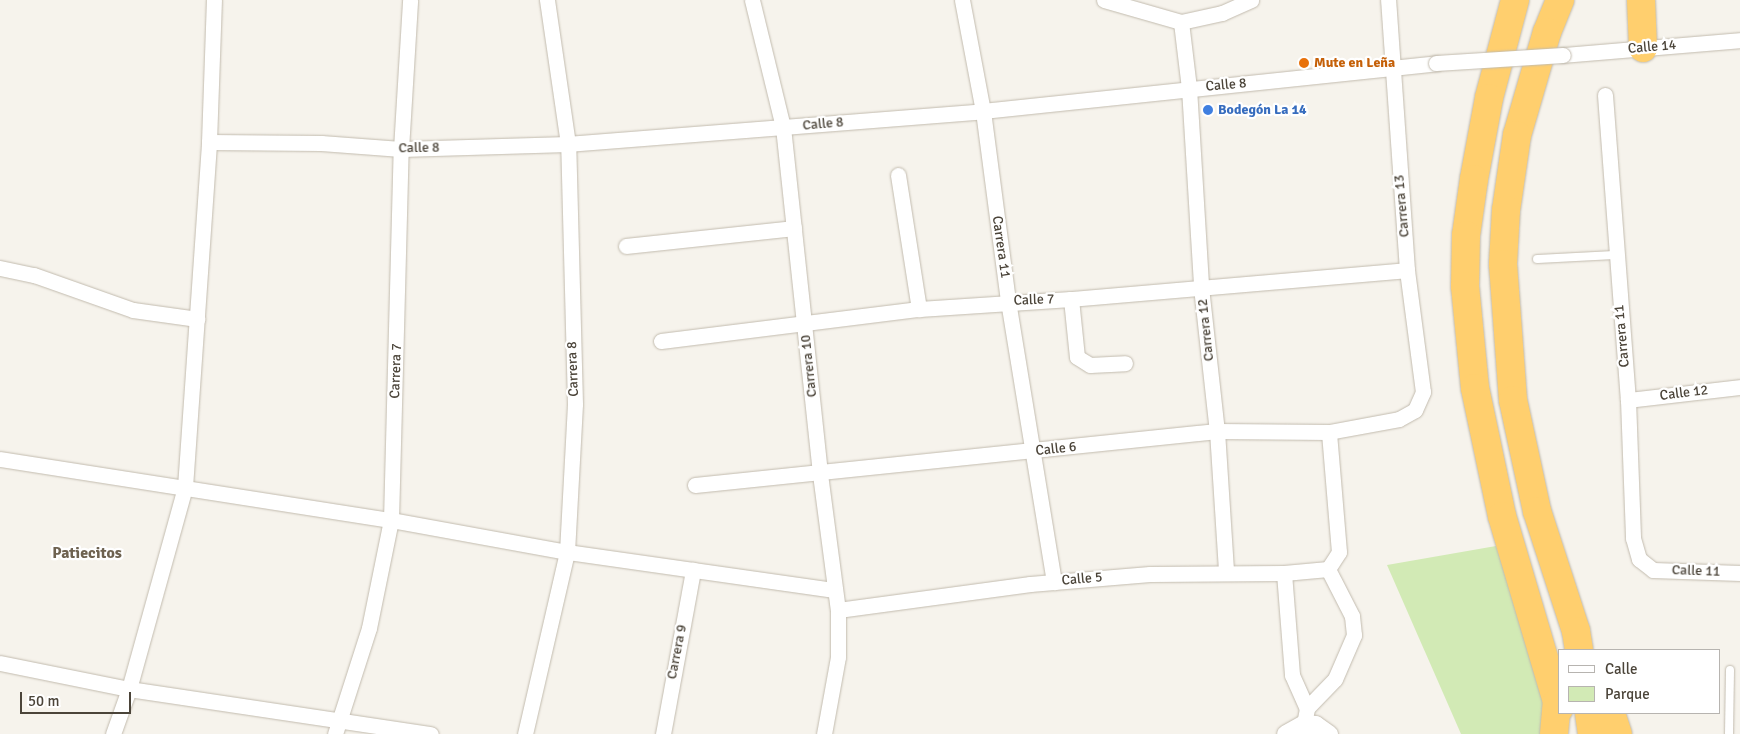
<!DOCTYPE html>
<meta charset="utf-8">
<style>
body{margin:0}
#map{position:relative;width:1740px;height:734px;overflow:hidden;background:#f6f3ec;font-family:Signika,sans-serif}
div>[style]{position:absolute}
.green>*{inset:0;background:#d2eab5}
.roads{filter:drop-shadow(0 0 1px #c2bbae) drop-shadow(0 0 1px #c2bbae)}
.service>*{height:8px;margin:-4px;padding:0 4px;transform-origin:4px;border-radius:4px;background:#fff}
.minor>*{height:15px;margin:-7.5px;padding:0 7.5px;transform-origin:7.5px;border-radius:7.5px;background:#fff}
.tertiary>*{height:19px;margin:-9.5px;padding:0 9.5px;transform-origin:9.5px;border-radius:9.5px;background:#fff}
.motorway>*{height:28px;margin:-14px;padding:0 14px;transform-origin:14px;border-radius:14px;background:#ffcf6e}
.bridges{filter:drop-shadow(0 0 1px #c2bbae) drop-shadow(0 0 1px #c2bbae)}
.minor-bridge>*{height:15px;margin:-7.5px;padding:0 7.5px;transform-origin:7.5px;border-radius:7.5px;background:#fff}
.dots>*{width:14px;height:14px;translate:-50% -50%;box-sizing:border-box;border:2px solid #fff;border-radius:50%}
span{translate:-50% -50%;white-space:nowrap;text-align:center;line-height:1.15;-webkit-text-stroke:4.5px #fff;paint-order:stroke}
.street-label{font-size:14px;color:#4b4439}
.food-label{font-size:14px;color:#c56008;font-weight:700}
.left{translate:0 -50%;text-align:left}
.shop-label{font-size:14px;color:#366cbe;font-weight:700}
.quarter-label{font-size:16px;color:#6e6250;font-weight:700}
.legend{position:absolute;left:1558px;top:649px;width:162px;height:65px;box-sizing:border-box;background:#fff;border:1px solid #b7b4b0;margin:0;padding:6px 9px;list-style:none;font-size:15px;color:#4b4439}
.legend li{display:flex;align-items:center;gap:10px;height:25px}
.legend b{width:25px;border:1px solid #b7b4b0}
.scale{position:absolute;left:20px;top:692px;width:111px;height:22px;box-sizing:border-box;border:2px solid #4b4439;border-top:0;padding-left:6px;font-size:15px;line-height:18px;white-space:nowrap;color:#4b4439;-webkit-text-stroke:4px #fff;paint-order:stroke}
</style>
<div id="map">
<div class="green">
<i style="clip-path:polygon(1496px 546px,1538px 676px,1552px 734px,1461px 734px,1387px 565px)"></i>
</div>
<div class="roads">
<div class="service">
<i style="left:1537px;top:259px;width:78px;rotate:-2.9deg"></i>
<i style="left:1729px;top:734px;width:64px;rotate:-89.1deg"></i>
</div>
<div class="minor">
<i style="left:752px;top:0;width:131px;rotate:76.3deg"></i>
<i style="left:783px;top:127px;width:349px;rotate:83.9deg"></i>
<i style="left:820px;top:474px;width:137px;rotate:82.5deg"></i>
<i style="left:838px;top:610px;width:47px;rotate:90deg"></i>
<i style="left:838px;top:657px;width:78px;rotate:100.3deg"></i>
<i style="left:962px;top:0;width:113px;rotate:79.3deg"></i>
<i style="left:983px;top:111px;width:192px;rotate:82.5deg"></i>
<i style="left:1008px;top:301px;width:285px;rotate:80.7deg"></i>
<i style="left:1104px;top:0;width:80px;rotate:15.9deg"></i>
<i style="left:1181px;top:22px;width:42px;rotate:-12.4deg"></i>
<i style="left:1222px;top:13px;width:32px;rotate:-24deg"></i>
<i style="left:1181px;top:22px;width:66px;rotate:83.1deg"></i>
<i style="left:1189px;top:88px;width:199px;rotate:86.5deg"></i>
<i style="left:1201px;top:287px;width:145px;rotate:83.7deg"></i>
<i style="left:1217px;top:431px;width:141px;rotate:86.3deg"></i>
<i style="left:1563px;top:55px;width:178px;rotate:-4.8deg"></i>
<i style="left:1605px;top:95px;width:306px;rotate:85.7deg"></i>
<i style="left:1628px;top:400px;width:138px;rotate:87.9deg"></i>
<i style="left:1633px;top:538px;width:22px;rotate:74deg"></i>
<i style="left:1639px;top:559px;width:18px;rotate:38deg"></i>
<i style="left:1653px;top:570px;width:87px;rotate:2deg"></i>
<i style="left:209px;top:142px;width:112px;rotate:0.5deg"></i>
<i style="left:321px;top:143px;width:80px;rotate:4.3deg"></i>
<i style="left:401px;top:149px;width:167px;rotate:-1.7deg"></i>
<i style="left:568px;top:144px;width:416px;rotate:-4.5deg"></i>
<i style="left:983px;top:111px;width:456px;rotate:-6deg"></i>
<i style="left:898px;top:175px;width:136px;rotate:81.1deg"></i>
<i style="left:626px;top:246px;width:169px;rotate:-6.1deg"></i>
<i style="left:0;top:268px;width:35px;rotate:12deg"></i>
<i style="left:34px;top:275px;width:105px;rotate:19.5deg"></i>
<i style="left:133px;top:310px;width:65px;rotate:8deg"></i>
<i style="left:1071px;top:299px;width:58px;rotate:84.1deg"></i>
<i style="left:1077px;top:357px;width:15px;rotate:32deg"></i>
<i style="left:1090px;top:365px;width:35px;rotate:-3deg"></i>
<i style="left:661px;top:341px;width:260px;rotate:-7.1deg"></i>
<i style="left:919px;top:309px;width:152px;rotate:-3.8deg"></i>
<i style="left:1071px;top:299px;width:337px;rotate:-4.9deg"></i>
<i style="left:1628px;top:400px;width:113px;rotate:-6.6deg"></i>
<i style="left:0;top:459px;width:396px;rotate:8.9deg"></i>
<i style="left:391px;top:520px;width:179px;rotate:10.3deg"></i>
<i style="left:567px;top:552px;width:270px;rotate:8.1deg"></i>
<i style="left:695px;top:485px;width:525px;rotate:-5.91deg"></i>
<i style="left:1217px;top:431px;width:112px;rotate:0.5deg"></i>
<i style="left:1329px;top:432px;width:71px;rotate:-10.5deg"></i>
<i style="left:1399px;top:419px;width:18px;rotate:-29deg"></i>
<i style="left:1415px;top:410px;width:20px;rotate:-66deg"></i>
<i style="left:1423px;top:392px;width:123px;rotate:-97.5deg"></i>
<i style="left:1407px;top:270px;width:271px;rotate:-94deg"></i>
<i style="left:1328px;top:569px;width:20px;rotate:-57deg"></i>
<i style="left:1339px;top:552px;width:120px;rotate:-94.8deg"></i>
<i style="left:1284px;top:573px;width:102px;rotate:85.5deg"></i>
<i style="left:1292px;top:675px;width:36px;rotate:66deg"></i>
<i style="left:838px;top:610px;width:194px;rotate:-7.7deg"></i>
<i style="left:1030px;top:584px;width:120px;rotate:-4.8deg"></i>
<i style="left:1150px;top:574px;width:134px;rotate:-0.4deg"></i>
<i style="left:1284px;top:573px;width:44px;rotate:-5.2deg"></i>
<i style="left:0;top:663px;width:132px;rotate:11.4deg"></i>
<i style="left:129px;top:689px;width:305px;rotate:8.5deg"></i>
<i style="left:1304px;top:724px;width:16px;rotate:-79deg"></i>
<i style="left:1307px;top:708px;width:40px;rotate:-46deg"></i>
<i style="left:1335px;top:679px;width:48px;rotate:-66.6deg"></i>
<i style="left:1354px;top:635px;width:19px;rotate:-96deg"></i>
<i style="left:1352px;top:616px;width:53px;rotate:-117.1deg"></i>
<i style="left:113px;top:734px;width:48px;rotate:-70.4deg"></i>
<i style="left:129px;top:689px;width:210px;rotate:-74.5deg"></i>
<i style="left:185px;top:487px;width:346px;rotate:-86deg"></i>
<i style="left:209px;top:142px;width:142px;rotate:-88deg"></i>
<i style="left:335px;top:734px;width:111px;rotate:-72.2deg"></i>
<i style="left:369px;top:628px;width:110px;rotate:-78.5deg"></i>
<i style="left:391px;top:520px;width:371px;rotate:-88.5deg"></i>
<i style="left:401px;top:149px;width:149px;rotate:-86.5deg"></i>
<i style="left:525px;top:734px;width:187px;rotate:-77deg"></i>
<i style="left:567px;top:552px;width:148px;rotate:-86.9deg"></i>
<i style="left:575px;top:404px;width:260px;rotate:-91.5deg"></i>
<i style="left:568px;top:144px;width:146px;rotate:-98.3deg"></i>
<i style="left:663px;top:734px;width:167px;rotate:-79.6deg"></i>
</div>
<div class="tertiary">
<i style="left:1286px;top:734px;width:21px;rotate:-29deg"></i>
<i style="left:1304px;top:724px;width:11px;rotate:5deg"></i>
<i style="left:1315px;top:725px;width:16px;rotate:35deg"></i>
</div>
<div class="motorway">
<i style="left:1515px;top:0;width:101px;rotate:104.9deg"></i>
<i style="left:1489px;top:98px;width:82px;rotate:100.5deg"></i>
<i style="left:1474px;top:179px;width:57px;rotate:98.1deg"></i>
<i style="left:1466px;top:235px;width:51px;rotate:91.1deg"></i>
<i style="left:1465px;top:286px;width:102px;rotate:84.4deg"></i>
<i style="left:1475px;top:388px;width:131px;rotate:78.1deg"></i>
<i style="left:1502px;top:516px;width:201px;rotate:73.5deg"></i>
<i style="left:1560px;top:0;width:35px;rotate:112deg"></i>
<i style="left:1547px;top:32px;width:107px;rotate:106.2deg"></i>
<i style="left:1517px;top:135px;width:76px;rotate:98.3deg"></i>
<i style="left:1506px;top:210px;width:54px;rotate:93.2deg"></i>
<i style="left:1503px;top:264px;width:136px;rotate:85.8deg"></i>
<i style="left:1513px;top:400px;width:114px;rotate:77.8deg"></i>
<i style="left:1537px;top:511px;width:126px;rotate:72deg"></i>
<i style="left:1576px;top:631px;width:19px;rotate:81deg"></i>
<i style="left:1641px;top:0;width:48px;rotate:87.6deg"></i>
<i style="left:1589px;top:713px;width:21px;rotate:82deg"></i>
<i style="left:1611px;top:713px;width:22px;rotate:72deg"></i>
<i style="left:1554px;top:734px;width:32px;rotate:-85deg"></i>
</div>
</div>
<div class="bridges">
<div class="minor-bridge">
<i style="left:1436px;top:63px;width:127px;rotate:-3.6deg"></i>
</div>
</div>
<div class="dots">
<i style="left:1304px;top:63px;background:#e8710a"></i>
<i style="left:1208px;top:110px;background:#3f7fe0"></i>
</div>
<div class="street-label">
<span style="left:1652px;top:47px;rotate:-5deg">Calle 14</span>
<span style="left:1226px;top:85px;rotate:-5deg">Calle 8</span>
<span style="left:823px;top:124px;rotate:-5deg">Calle 8</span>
<span style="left:419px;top:148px;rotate:-1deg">Calle 8</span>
<span style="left:1402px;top:206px;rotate:-95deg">Carrera 13</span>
<span style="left:1001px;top:247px;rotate:82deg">Carrera 11</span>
<span style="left:1034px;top:300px;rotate:-2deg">Calle 7</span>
<span style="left:1206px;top:330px;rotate:-96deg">Carrera 12</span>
<span style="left:1622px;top:336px;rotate:-95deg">Carrera 11</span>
<span style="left:809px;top:366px;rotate:-96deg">Carrera 10</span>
<span style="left:573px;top:369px;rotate:-92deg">Carrera 8</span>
<span style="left:396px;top:371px;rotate:-88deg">Carrera 7</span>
<span style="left:1684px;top:393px;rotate:-7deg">Calle 12</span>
<span style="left:1056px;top:449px;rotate:-6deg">Calle 6</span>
<span style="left:1696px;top:571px;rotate:2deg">Calle 11</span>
<span style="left:1082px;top:579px;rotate:-5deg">Calle 5</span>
<span style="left:677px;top:652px;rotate:-79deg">Carrera 9</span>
</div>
<div class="food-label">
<span class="left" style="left:1314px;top:63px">Mute en Leña</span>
</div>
<div class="shop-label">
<span class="left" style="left:1218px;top:110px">Bodegón La 14</span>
</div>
<div class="quarter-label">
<span style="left:87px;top:553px">Patiecitos</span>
</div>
<ul class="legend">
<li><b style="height:6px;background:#fff"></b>Calle</li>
<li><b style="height:14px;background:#d2eab5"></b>Parque</li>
</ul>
<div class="scale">50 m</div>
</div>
